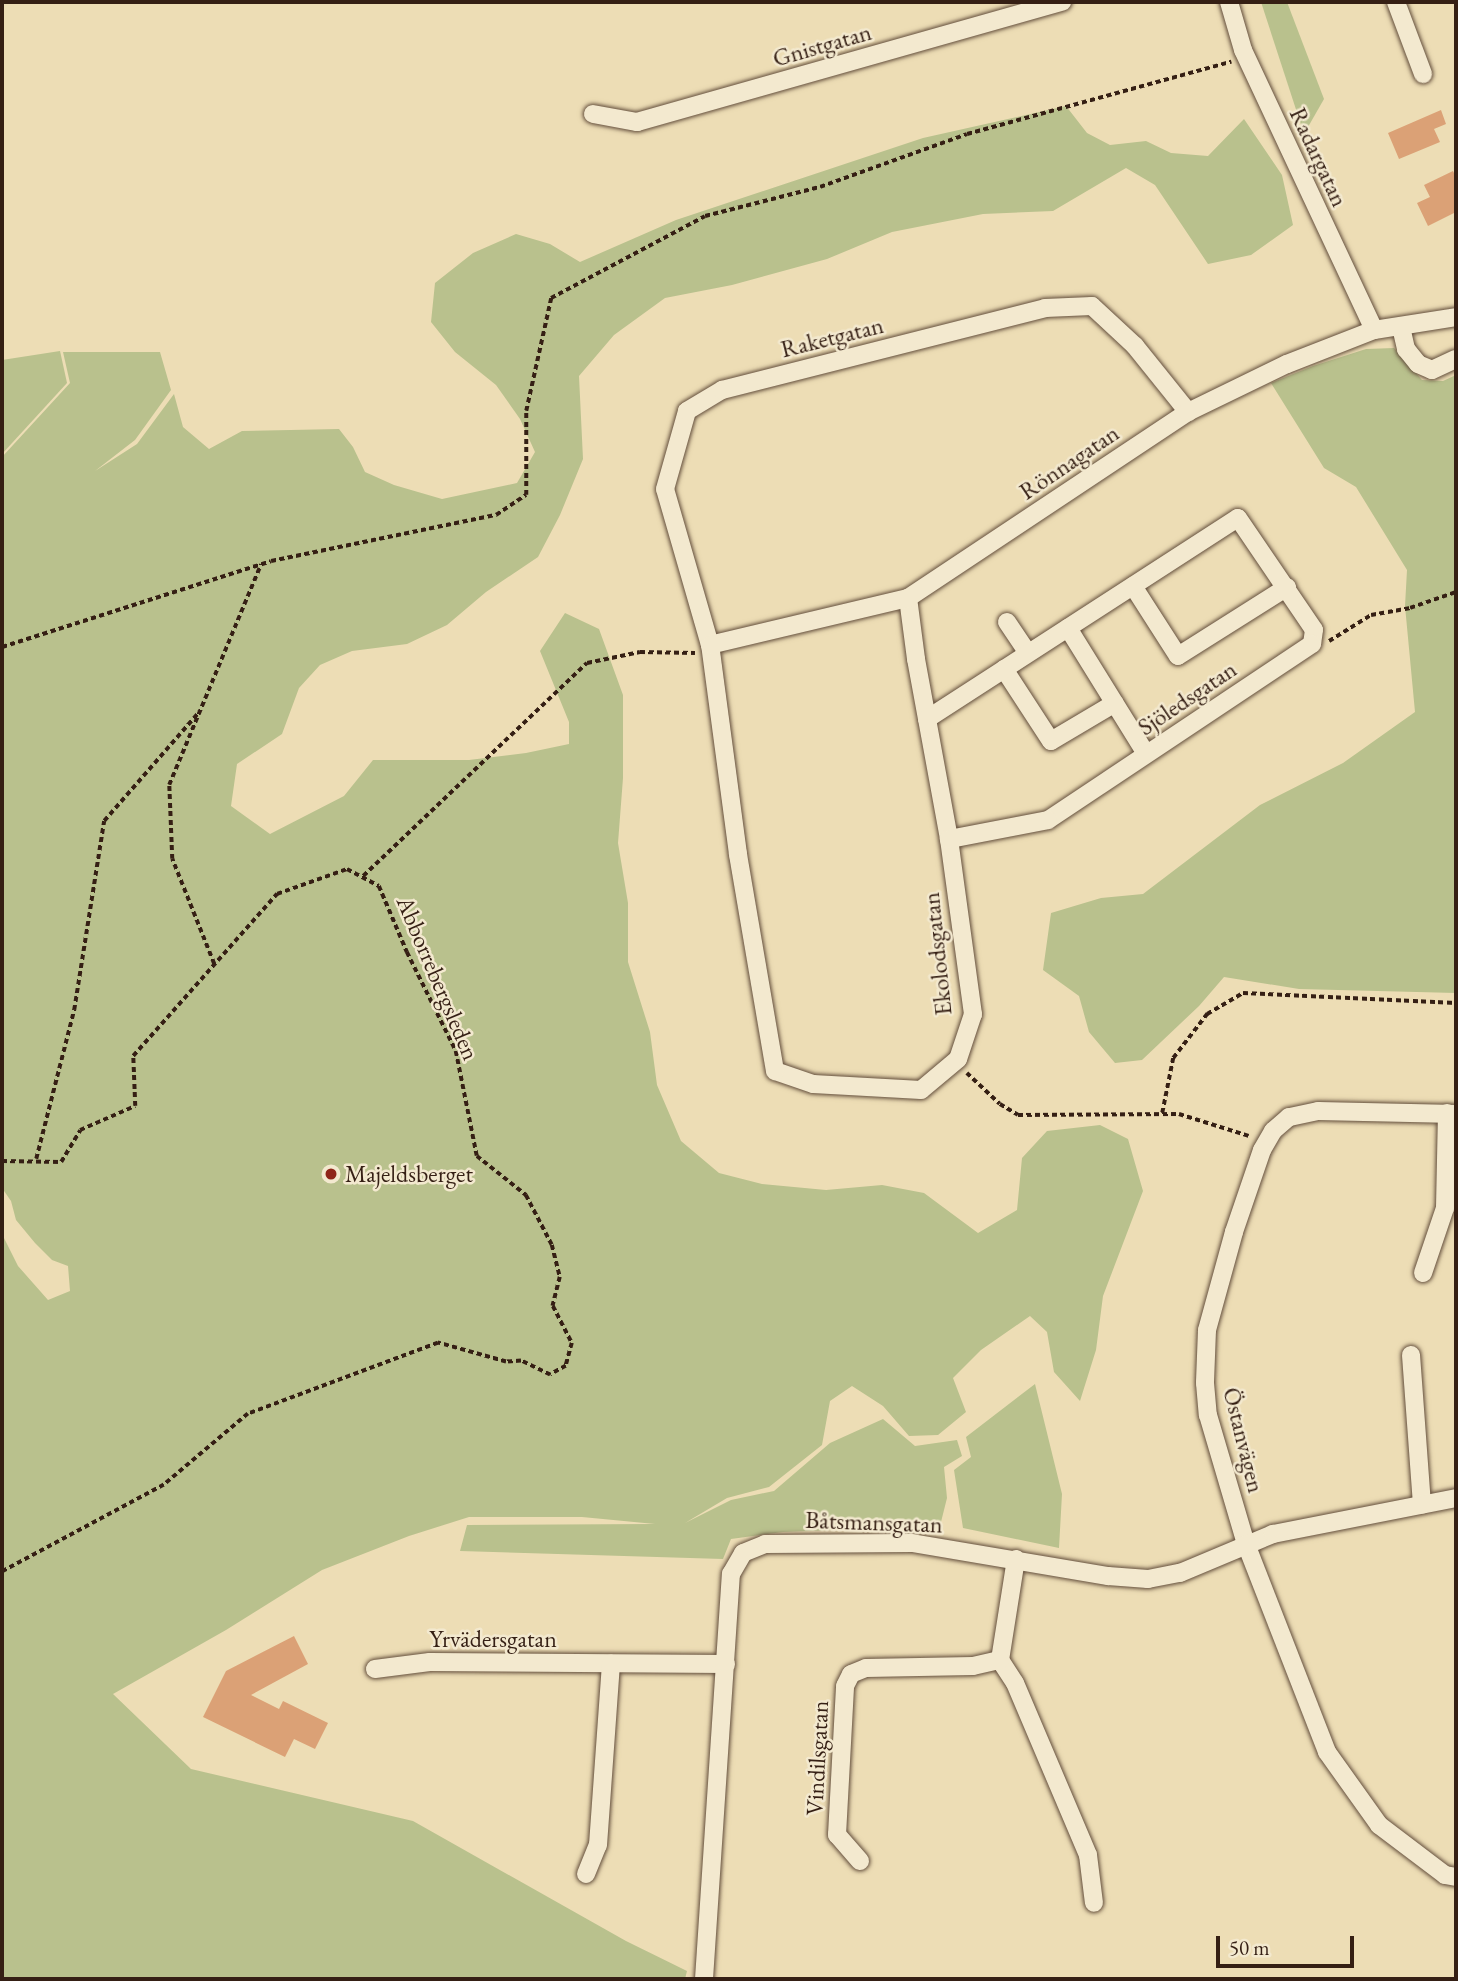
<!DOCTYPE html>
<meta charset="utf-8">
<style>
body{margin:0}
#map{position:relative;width:1458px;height:1981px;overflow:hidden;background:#edddb5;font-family:"EB Garamond",serif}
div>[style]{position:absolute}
.green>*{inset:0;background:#b9c18d}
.building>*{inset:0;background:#dba176}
.path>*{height:3.5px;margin-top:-1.75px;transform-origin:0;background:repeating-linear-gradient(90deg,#351f14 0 5px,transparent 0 8.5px)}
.roads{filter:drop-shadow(0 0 2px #634e3c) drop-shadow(0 0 2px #634e3c)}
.minor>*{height:18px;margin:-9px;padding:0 9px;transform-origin:9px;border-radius:9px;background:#f3e9cf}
.dots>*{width:19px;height:19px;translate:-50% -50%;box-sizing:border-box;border:4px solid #f3e9cf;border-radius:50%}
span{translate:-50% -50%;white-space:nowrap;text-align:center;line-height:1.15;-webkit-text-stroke:5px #f3e9cf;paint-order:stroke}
.street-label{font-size:24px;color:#351f14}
.poi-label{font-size:24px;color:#351f14}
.left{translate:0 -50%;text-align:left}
.frame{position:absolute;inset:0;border:4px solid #351f14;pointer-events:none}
.scale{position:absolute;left:1216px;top:1936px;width:138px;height:32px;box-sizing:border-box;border:4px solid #351f14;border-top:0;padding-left:9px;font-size:21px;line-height:24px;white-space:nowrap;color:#351f14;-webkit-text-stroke:5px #f3e9cf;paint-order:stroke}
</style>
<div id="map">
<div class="green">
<i style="clip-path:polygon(1261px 2px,1287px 2px,1324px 99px,1304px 134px)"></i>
<i style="clip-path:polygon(1066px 106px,1087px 133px,1110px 145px,1146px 141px,1171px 153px,1208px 156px,1244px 119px,1282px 175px,1293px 225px,1251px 255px,1208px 264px,1155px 185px,1126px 168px,1053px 211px,983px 214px,892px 232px,827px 259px,732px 285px,665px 298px,614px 335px,579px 376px,583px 459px,560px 515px,538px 557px,486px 592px,447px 625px,407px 644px,352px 651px,320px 665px,299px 688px,282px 734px,237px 764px,231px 806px,270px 834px,344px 796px,373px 760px,469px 760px,526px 753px,569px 744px,569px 722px,540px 651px,565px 613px,599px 629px,623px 695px,623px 778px,618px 843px,628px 903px,628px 962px,650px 1032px,657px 1085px,681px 1141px,719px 1173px,762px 1184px,826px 1190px,882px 1185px,924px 1193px,978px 1233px,1017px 1210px,1022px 1158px,1047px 1131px,1100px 1125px,1128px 1139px,1143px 1191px,1103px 1296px,1096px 1350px,1080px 1401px,1054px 1372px,1047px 1332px,1030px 1316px,981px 1350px,953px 1378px,966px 1412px,938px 1435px,909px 1436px,883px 1406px,852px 1386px,830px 1401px,822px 1445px,769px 1487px,727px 1498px,685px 1523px,731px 1500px,774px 1491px,830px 1443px,883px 1419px,915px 1446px,957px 1440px,962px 1456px,944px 1467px,947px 1498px,940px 1526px,783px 1532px,731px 1539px,723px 1559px,460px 1551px,467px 1525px,655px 1524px,582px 1517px,469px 1517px,409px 1536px,322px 1570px,226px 1630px,113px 1694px,191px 1769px,413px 1821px,626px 1941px,687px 1971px,685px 1979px,2px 1979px,2px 1234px,18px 1266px,48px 1300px,70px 1291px,68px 1266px,52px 1260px,35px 1243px,16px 1220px,11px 1201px,2px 1188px,2px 457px,70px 383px,63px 352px,160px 352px,171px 390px,135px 440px,95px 471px,137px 444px,174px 394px,183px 427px,209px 449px,242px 431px,339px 429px,353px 447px,365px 472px,394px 485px,442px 499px,517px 483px,535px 452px,520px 419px,496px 385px,455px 352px,431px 322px,435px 283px,473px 253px,516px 234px,550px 244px,580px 262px,676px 220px,923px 138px)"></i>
<i style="clip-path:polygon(1394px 348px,1422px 380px,1443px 381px,1456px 375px,1456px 993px,1299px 989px,1224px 977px,1199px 1006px,1142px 1060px,1115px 1063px,1089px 1032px,1079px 996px,1043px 970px,1051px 913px,1101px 898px,1143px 894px,1260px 805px,1343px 763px,1415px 712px,1405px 606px,1407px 570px,1356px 487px,1324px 468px,1271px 383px,1313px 366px,1366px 349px)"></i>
<i style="clip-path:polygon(60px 351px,67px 383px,2px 454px,2px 360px)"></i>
<i style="clip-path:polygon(1035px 1384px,1062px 1494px,1059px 1548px,963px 1528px,954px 1470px,971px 1457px,966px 1437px)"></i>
</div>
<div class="building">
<i style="clip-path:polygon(1441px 110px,1446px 124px,1434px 129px,1440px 142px,1399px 159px,1388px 133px)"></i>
<i style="clip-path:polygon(1453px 171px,1456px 177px,1456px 212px,1428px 226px,1417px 203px,1430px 197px,1424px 185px)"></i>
<i style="clip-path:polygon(294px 1636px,308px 1664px,251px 1695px,279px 1709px,283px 1701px,328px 1723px,315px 1749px,294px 1739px,285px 1757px,203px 1717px,226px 1671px)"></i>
</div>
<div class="path">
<i style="left:1329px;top:641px;width:49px;rotate:-31.8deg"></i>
<i style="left:1371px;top:615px;width:40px;rotate:-10deg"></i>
<i style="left:1410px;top:608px;width:49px;rotate:-19.2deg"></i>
<i style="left:2px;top:647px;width:282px;rotate:-17.7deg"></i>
<i style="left:271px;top:561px;width:230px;rotate:-11.6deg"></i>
<i style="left:496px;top:515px;width:36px;rotate:-34deg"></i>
<i style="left:526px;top:495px;width:84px;rotate:-90deg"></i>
<i style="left:526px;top:411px;width:116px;rotate:-77.5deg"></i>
<i style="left:551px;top:298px;width:174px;rotate:-28deg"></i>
<i style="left:705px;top:216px;width:119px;rotate:-14.2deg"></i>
<i style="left:820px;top:187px;width:156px;rotate:-19.8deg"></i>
<i style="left:967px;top:134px;width:274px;rotate:-15.3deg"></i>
<i style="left:363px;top:876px;width:309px;rotate:-43.6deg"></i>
<i style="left:587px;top:663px;width:54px;rotate:-11.7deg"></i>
<i style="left:640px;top:652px;width:55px;rotate:1deg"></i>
<i style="left:214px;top:964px;width:113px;rotate:-111.8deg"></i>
<i style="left:172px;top:859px;width:74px;rotate:-92.3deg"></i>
<i style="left:169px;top:785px;width:239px;rotate:-67.4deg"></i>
<i style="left:967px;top:1073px;width:45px;rotate:43.2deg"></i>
<i style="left:1000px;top:1104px;width:21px;rotate:31deg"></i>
<i style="left:1018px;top:1115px;width:161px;rotate:-0.4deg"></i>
<i style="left:1179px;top:1114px;width:73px;rotate:17.4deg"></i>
<i style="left:1162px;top:1113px;width:56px;rotate:-78.7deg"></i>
<i style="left:1173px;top:1058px;width:56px;rotate:-52.3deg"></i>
<i style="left:1207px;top:1014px;width:42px;rotate:-30.3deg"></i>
<i style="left:1243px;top:993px;width:213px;rotate:2.7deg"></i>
<i style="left:36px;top:1159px;width:154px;rotate:-75.7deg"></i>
<i style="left:74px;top:1010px;width:191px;rotate:-81deg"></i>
<i style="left:104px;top:821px;width:145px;rotate:-48.9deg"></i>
<i style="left:2px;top:1161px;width:59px;rotate:1deg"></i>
<i style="left:61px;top:1162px;width:37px;rotate:-59deg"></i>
<i style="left:80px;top:1130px;width:60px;rotate:-23.6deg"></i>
<i style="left:135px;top:1106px;width:50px;rotate:-92.3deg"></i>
<i style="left:133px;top:1056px;width:217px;rotate:-48.4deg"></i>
<i style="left:277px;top:894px;width:74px;rotate:-19.7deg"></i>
<i style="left:347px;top:869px;width:36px;rotate:28deg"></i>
<i style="left:379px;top:886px;width:72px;rotate:67deg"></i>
<i style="left:407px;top:952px;width:110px;rotate:63.7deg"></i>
<i style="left:456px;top:1051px;width:107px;rotate:78.7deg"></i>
<i style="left:477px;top:1156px;width:63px;rotate:38.5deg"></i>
<i style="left:526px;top:1195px;width:56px;rotate:62.5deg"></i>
<i style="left:552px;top:1245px;width:33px;rotate:76deg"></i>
<i style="left:560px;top:1277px;width:30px;rotate:104deg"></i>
<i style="left:553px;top:1306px;width:42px;rotate:62.8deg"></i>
<i style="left:572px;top:1343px;width:24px;rotate:105deg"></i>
<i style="left:566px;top:1366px;width:18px;rotate:151deg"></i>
<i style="left:550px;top:1375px;width:32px;rotate:-154deg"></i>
<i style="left:521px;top:1361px;width:15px;rotate:176deg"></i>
<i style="left:506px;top:1362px;width:71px;rotate:-164.4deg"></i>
<i style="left:438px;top:1343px;width:203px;rotate:159.5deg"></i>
<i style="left:248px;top:1414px;width:110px;rotate:139.8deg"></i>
<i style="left:164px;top:1485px;width:184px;rotate:151.8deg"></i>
</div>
<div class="roads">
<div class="minor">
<i style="left:1229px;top:2px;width:50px;rotate:73.7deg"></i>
<i style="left:1243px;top:50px;width:309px;rotate:64.9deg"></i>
<i style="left:1396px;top:2px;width:77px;rotate:69.4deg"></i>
<i style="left:593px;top:114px;width:45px;rotate:10.3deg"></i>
<i style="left:637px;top:122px;width:442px;rotate:-15.8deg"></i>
<i style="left:1401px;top:327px;width:23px;rotate:77deg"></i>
<i style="left:1406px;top:349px;width:19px;rotate:51deg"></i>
<i style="left:1418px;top:364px;width:15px;rotate:23deg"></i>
<i style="left:1432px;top:370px;width:26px;rotate:-25deg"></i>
<i style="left:1133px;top:586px;width:83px;rotate:57.3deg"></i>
<i style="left:1178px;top:656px;width:129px;rotate:-32.3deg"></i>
<i style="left:908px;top:598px;width:62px;rotate:82.5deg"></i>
<i style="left:916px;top:659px;width:183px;rotate:79.6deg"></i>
<i style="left:949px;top:839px;width:177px;rotate:82.2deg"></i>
<i style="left:973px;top:1014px;width:47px;rotate:108.4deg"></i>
<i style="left:958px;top:1059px;width:48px;rotate:140deg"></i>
<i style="left:921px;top:1090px;width:108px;rotate:-176.8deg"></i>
<i style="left:813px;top:1084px;width:40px;rotate:-161.1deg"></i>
<i style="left:775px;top:1071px;width:220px;rotate:-99.7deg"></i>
<i style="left:738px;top:854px;width:211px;rotate:-97.6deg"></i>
<i style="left:710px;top:645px;width:162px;rotate:-106.1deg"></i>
<i style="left:665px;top:489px;width:81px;rotate:-74.2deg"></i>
<i style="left:687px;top:411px;width:41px;rotate:-31deg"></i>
<i style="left:722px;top:390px;width:333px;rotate:-14.2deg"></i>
<i style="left:1045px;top:308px;width:47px;rotate:-2.4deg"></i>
<i style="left:1092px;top:306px;width:59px;rotate:42.9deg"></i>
<i style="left:1135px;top:346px;width:85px;rotate:51.2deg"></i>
<i style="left:1007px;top:622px;width:37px;rotate:56deg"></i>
<i style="left:1068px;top:628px;width:148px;rotate:58.2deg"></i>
<i style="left:710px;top:645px;width:204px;rotate:-13.4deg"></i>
<i style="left:908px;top:598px;width:336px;rotate:-33.6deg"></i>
<i style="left:1188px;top:412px;width:110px;rotate:-25.9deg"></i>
<i style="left:1287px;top:364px;width:93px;rotate:-21.3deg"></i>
<i style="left:1374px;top:330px;width:83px;rotate:-9deg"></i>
<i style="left:1004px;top:669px;width:86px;rotate:56.9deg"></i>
<i style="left:1051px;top:741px;width:74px;rotate:-30.7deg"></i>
<i style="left:927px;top:719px;width:370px;rotate:-32.9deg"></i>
<i style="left:1238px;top:518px;width:135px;rotate:55.8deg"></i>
<i style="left:1314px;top:630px;width:14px;rotate:98deg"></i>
<i style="left:1312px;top:644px;width:317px;rotate:146.3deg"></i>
<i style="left:1048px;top:820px;width:101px;rotate:169.1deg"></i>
<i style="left:1456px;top:1114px;width:138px;rotate:-178.8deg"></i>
<i style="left:1318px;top:1111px;width:30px;rotate:168deg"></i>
<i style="left:1289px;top:1117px;width:21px;rotate:139deg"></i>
<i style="left:1273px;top:1131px;width:22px;rotate:120deg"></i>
<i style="left:1262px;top:1150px;width:87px;rotate:108.9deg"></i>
<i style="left:1234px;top:1232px;width:102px;rotate:105.4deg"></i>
<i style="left:1207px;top:1330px;width:53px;rotate:92.2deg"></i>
<i style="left:1205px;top:1383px;width:32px;rotate:85deg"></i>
<i style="left:1208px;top:1415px;width:134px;rotate:73.6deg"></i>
<i style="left:1246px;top:1544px;width:223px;rotate:68.7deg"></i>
<i style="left:1327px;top:1752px;width:90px;rotate:54.5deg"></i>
<i style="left:1379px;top:1825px;width:83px;rotate:37.1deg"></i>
<i style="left:1445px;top:1875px;width:11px;rotate:10deg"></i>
<i style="left:1423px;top:1273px;width:69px;rotate:-71.3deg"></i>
<i style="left:1445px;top:1208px;width:95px;rotate:-88.8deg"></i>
<i style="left:1411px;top:1355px;width:150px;rotate:85.8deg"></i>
<i style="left:1016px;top:1559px;width:102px;rotate:99deg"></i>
<i style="left:1000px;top:1660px;width:27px;rotate:57deg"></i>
<i style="left:1015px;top:1683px;width:187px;rotate:67deg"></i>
<i style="left:1088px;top:1855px;width:48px;rotate:82.9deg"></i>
<i style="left:375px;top:1669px;width:55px;rotate:-7.3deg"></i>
<i style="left:430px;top:1662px;width:296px;rotate:0.4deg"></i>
<i style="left:860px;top:1861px;width:35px;rotate:-131deg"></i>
<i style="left:837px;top:1835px;width:149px;rotate:-86.9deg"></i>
<i style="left:845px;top:1686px;width:13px;rotate:-63deg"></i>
<i style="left:851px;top:1674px;width:16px;rotate:-22deg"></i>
<i style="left:866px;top:1668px;width:107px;rotate:-1.1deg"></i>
<i style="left:973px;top:1666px;width:28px;rotate:-13deg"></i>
<i style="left:586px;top:1874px;width:31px;rotate:-68deg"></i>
<i style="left:598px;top:1845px;width:182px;rotate:-85.9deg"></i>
<i style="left:704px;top:1979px;width:406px;rotate:-86.2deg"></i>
<i style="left:731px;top:1574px;width:24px;rotate:-60deg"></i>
<i style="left:743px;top:1553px;width:24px;rotate:-22deg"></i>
<i style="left:765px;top:1544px;width:147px;rotate:-0.4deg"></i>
<i style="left:912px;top:1543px;width:199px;rotate:9.6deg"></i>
<i style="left:1108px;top:1576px;width:40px;rotate:4.3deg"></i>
<i style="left:1148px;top:1579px;width:33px;rotate:-11deg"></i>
<i style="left:1180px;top:1573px;width:101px;rotate:-22.8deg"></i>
<i style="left:1273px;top:1534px;width:187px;rotate:-11.1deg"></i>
</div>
</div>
<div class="dots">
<i style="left:331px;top:1174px;background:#8f2418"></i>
</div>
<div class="street-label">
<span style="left:822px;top:45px;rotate:-16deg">Gnistgatan</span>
<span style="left:1319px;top:157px;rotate:65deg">Radargatan</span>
<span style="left:832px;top:337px;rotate:-14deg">Raketgatan</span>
<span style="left:1069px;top:462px;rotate:-34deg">Rönnagatan</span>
<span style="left:1187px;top:698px;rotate:-34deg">Sjöledsgatan</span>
<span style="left:937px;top:954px;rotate:-96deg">Ekolodsgatan</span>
<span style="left:438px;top:978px;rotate:67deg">Abborrebergsleden</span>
<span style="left:1244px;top:1440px;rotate:76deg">Östanvägen</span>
<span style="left:874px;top:1522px;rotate:2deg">Båtsmansgatan</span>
<span style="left:493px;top:1639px">Yrvädersgatan</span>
<span style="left:817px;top:1758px;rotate:-87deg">Vindilsgatan</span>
</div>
<div class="poi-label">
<span class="left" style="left:345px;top:1174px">Majeldsberget</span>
</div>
<div class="frame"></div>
<div class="scale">50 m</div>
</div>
